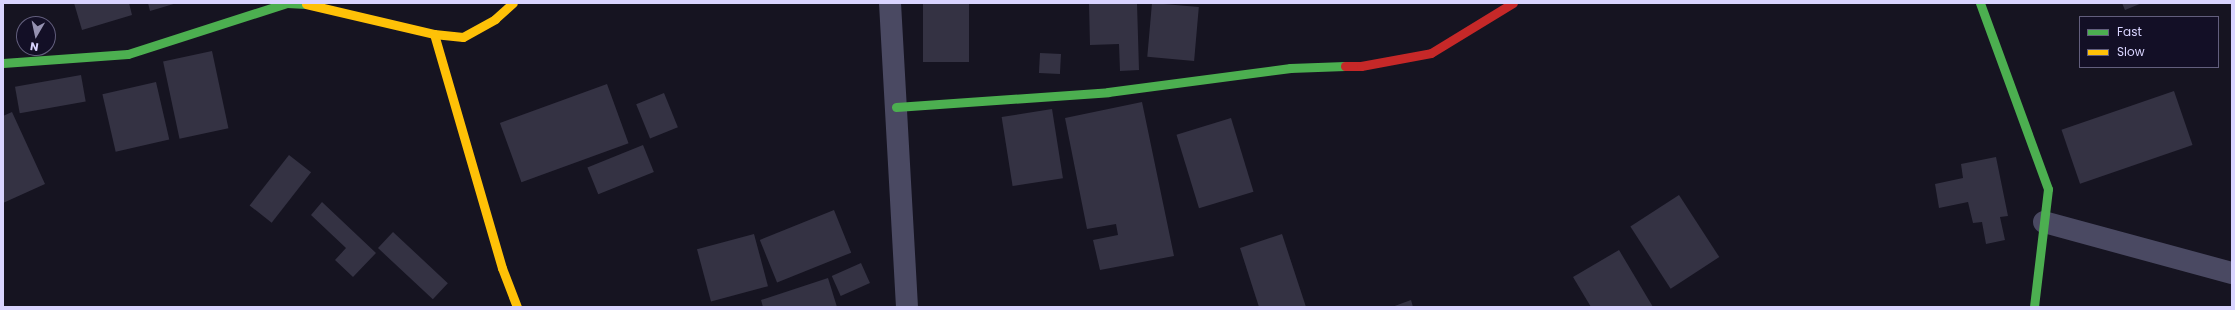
<!DOCTYPE html>
<style>
body{margin:0}
#map{position:relative;width:2235px;height:310px;overflow:hidden;background:#161421;font-family:Poppins,sans-serif}
div>[style]{position:absolute}
.building>*{inset:0;background:#343243;transform-origin:0 0}
.street>*{height:22px;margin:-11px;padding:0 11px;transform-origin:11px;border-radius:11px;background:#4a4962}
.fast>*{height:9px;margin:-4.5px;padding:0 4.5px;transform-origin:4.5px;border-radius:4.5px;background:#4caf50}
.slow>*{height:9px;margin:-4.5px;padding:0 4.5px;transform-origin:4.5px;border-radius:4.5px;background:#ffc107}
.jam>*{height:9px;margin:-4.5px;padding:0 4.5px;transform-origin:4.5px;border-radius:4.5px;background:#c62828}
span{translate:-50% -50%;white-space:nowrap;text-align:center;line-height:1.15;-webkit-text-stroke:3px #130f26;paint-order:stroke}
.frame{position:absolute;inset:0;border:4px solid #d9d4ff;pointer-events:none}
.legend{position:absolute;left:2079px;top:16px;width:140px;height:52px;box-sizing:border-box;background:#130f26;border:1px solid #625e7d;margin:0;padding:5px 7px;list-style:none;font-size:12px;color:#d9d4ff}
.legend li{display:flex;align-items:center;gap:8px;height:20px}
.legend b{width:20px;border:1px solid #625e7d}
.north{position:absolute;left:16px;top:16px;width:40px;height:40px;box-sizing:border-box;background:#130f26;border:1px solid #625e7d;border-radius:50%;rotate:189deg;font-size:11px;font-weight:700;line-height:16px;text-align:center;color:#d9d4ff}
.north::after{content:'';display:block;margin:auto;width:14px;height:18px;background:#9591b1;clip-path:polygon(50% 0,100% 100%,50% 72%,0 100%)}
</style>
<div id="map">
<div class="building">
<i style="clip-path:polygon(74px 3px,129px 3px,132px 15px,82px 30px)"></i>
<i style="clip-path:polygon(148px 3px,177px 3px,150px 11px)"></i>
<i style="left:923px;top:3px;width:46px;height:59px"></i>
<i style="clip-path:polygon(1089px 3px,1137px 3px,1139px 70px,1120px 71px,1119px 44px,1090px 45px)"></i>
<i style="left:1152px;top:3px;width:47px;height:54px;rotate:5deg"></i>
<i style="clip-path:polygon(2122px 3px,2142px 3px,2125px 10px)"></i>
<i style="left:212px;top:51px;width:79px;height:50px;rotate:78deg"></i>
<i style="left:1040px;top:53px;width:21px;height:20px;rotate:3deg"></i>
<i style="left:81px;top:75px;width:27px;height:67px;rotate:80deg"></i>
<i style="left:156px;top:82px;width:59px;height:55px;rotate:77deg"></i>
<i style="left:607px;top:84px;width:63px;height:114px;rotate:70deg"></i>
<i style="left:2174px;top:91px;width:57px;height:119px;rotate:71deg"></i>
<i style="left:664px;top:93px;width:37px;height:30px;rotate:68deg"></i>
<i style="clip-path:polygon(1142px 102px,1174px 256px,1100px 270px,1093px 240px,1118px 235px,1116px 224px,1087px 229px,1065px 118px)"></i>
<i style="left:1052px;top:109px;width:70px;height:51px;rotate:81deg"></i>
<i style="clip-path:polygon(12px 112px,45px 184px,3px 203px,3px 116px)"></i>
<i style="left:1231px;top:118px;width:77px;height:57px;rotate:73deg"></i>
<i style="left:643px;top:145px;width:29px;height:60px;rotate:68deg"></i>
<i style="left:289px;top:155px;width:28px;height:64px;rotate:38deg"></i>
<i style="clip-path:polygon(1996px 157px,2008px 216px,2000px 217px,2005px 240px,1986px 244px,1982px 222px,1973px 223px,1968px 202px,1939px 208px,1935px 184px,1963px 178px,1961px 164px)"></i>
<i style="left:1679px;top:195px;width:74px;height:58px;rotate:57deg"></i>
<i style="clip-path:polygon(322px 202px,376px 253px,353px 277px,335px 260px,346px 248px,311px 215px)"></i>
<i style="left:834px;top:210px;width:46px;height:80px;rotate:68deg"></i>
<i style="left:393px;top:232px;width:75px;height:22px;rotate:43deg"></i>
<i style="left:754px;top:234px;width:54px;height:59px;rotate:75deg"></i>
<i style="clip-path:polygon(1282px 234px,1306px 307px,1259px 307px,1240px 248px)"></i>
<i style="clip-path:polygon(1619px 250px,1653px 307px,1591px 307px,1573px 277px)"></i>
<i style="left:861px;top:263px;width:22px;height:32px;rotate:66deg"></i>
<i style="clip-path:polygon(828px 278px,837px 307px,763px 307px,761px 300px)"></i>
<i style="clip-path:polygon(1411px 300px,1413px 307px,1392px 307px)"></i>
</div>
<div class="street">
<i style="left:890px;top:3px;width:304px;rotate:86.8deg"></i>
<i style="left:2044px;top:222px;width:195px;rotate:15.2deg"></i>
</div>
<div class="fast">
<i style="left:1980px;top:3px;width:198px;rotate:69.9deg"></i>
<i style="left:2048px;top:189px;width:119px;rotate:96.8deg"></i>
<i style="left:3px;top:63px;width:125px;rotate:-4.1deg"></i>
<i style="left:128px;top:54px;width:167px;rotate:-17.8deg"></i>
<i style="left:287px;top:3px;width:19px;rotate:3deg"></i>
<i style="left:896px;top:107px;width:213px;rotate:-4deg"></i>
<i style="left:1108px;top:92px;width:184px;rotate:-7.5deg"></i>
<i style="left:1290px;top:68px;width:55px;rotate:-2.1deg"></i>
</div>
<div class="slow">
<i style="left:306px;top:4px;width:131px;rotate:13.2deg"></i>
<i style="left:434px;top:34px;width:29px;rotate:6deg"></i>
<i style="left:463px;top:37px;width:37px;rotate:-29deg"></i>
<i style="left:495px;top:19px;width:24px;rotate:-42deg"></i>
<i style="left:434px;top:34px;width:244px;rotate:73.8deg"></i>
<i style="left:502px;top:268px;width:42px;rotate:69deg"></i>
</div>
<div class="jam">
<i style="left:1345px;top:66px;width:16px"></i>
<i style="left:1361px;top:66px;width:71px;rotate:-10.5deg"></i>
<i style="left:1431px;top:53px;width:96px;rotate:-31.4deg"></i>
</div>
<div class="frame"></div>
<ul class="legend">
<li><b style="height:5px;background:#4caf50"></b>Fast</li>
<li><b style="height:5px;background:#ffc107"></b>Slow</li>
</ul>
<div class="north">N</div>
</div>
